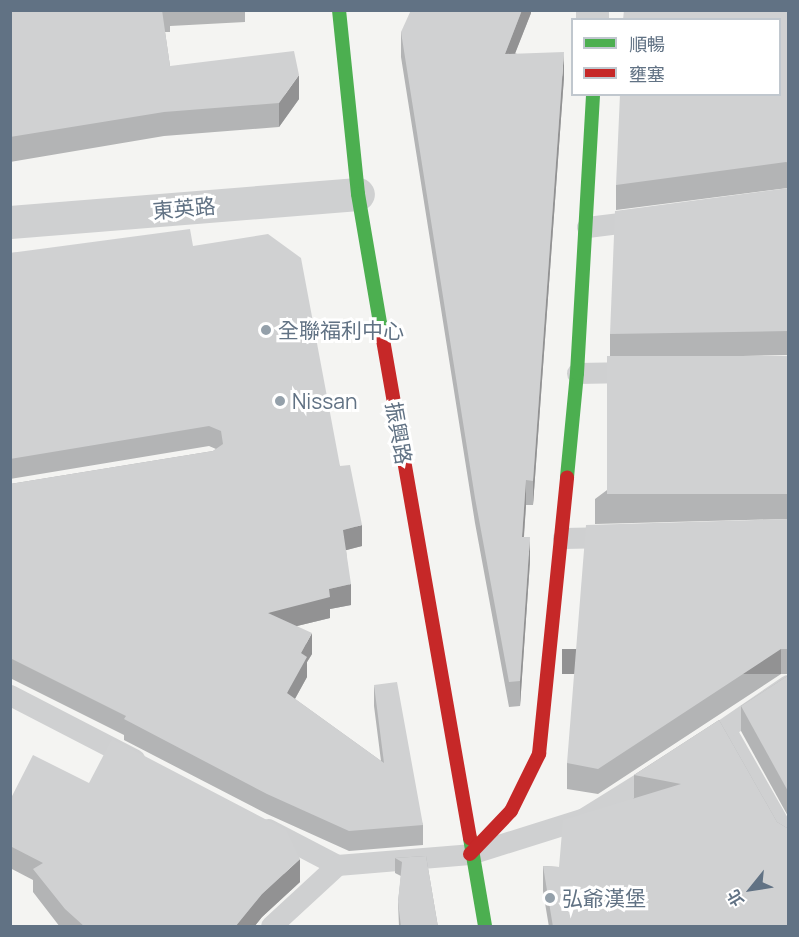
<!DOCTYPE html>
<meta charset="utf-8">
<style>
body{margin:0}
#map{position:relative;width:799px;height:937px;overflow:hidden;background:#f4f4f2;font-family:Manrope,"Noto Sans TC",sans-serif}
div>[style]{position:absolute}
.lane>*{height:21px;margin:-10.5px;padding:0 10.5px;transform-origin:10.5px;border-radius:10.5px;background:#cfd0d1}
.street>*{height:33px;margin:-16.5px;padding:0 16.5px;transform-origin:16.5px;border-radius:16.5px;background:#cfd0d1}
.fast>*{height:14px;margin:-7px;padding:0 7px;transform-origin:7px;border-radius:7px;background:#4caf50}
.jam>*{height:14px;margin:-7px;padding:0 7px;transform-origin:7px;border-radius:7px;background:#c62828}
.wall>*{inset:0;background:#b3b4b5}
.shaded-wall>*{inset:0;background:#929293;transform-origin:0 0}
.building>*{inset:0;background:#d0d1d2;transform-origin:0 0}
.dots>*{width:16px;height:16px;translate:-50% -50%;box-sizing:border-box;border:3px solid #fff;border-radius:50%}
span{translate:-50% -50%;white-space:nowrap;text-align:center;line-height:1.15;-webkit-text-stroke:6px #fff;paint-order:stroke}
.street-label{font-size:21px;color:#617284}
.poi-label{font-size:21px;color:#617284}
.left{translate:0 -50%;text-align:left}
.frame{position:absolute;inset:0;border:12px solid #617284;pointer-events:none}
.legend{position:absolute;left:571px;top:18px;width:210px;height:78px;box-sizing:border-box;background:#fff;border:2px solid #c0c7ce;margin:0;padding:8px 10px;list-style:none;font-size:18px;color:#617284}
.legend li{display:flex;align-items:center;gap:12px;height:30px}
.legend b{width:30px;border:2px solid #c0c7ce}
.north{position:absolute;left:721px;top:859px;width:60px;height:60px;-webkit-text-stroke:4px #fff;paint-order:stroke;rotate:240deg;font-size:16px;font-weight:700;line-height:24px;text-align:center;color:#617284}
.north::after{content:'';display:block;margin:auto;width:21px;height:27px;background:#617284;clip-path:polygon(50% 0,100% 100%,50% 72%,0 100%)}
</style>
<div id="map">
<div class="lane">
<i style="left:587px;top:227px;width:56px;rotate:-7.1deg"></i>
<i style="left:577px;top:373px;width:56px;rotate:-1deg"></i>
<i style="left:563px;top:538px;width:50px;rotate:-1.1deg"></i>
<i style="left:10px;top:695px;width:140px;rotate:27.3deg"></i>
<i style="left:725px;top:729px;width:128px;rotate:60.4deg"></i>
<i style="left:702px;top:744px;width:104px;rotate:-34.5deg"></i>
<i style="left:268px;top:829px;width:78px;rotate:27.6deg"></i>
<i style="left:337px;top:865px;width:133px;rotate:-4.7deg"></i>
<i style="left:470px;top:854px;width:120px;rotate:-17.5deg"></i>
<i style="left:584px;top:818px;width:87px;rotate:-31.9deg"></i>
<i style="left:271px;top:926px;width:90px;rotate:-42.7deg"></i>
</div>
<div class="street">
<i style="left:592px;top:10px;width:10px;rotate:90deg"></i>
<i style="left:10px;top:222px;width:349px;rotate:-4.6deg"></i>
</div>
<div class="fast">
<i style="left:339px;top:10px;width:185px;rotate:84.1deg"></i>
<i style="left:358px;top:194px;width:142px;rotate:80.3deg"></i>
<i style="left:567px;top:477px;width:104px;rotate:-84.5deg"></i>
<i style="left:577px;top:373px;width:279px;rotate:-86.7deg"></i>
<i style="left:470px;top:838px;width:89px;rotate:80.3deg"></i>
</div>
<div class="jam">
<i style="left:382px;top:334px;width:512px;rotate:80.1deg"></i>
<i style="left:470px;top:854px;width:59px;rotate:-46.4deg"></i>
<i style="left:511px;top:811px;width:64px;rotate:-63.8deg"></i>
<i style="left:539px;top:754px;width:278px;rotate:-84.2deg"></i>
</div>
<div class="wall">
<i style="clip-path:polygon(10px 10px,245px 10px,245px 22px,170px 26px,170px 32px,165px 32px,170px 66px,299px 99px,279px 127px,164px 136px,10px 162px)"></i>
<i style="clip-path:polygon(531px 10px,531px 13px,515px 53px,564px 77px,533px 505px,526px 505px,524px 537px,530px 561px,520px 706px,509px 707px,475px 523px,401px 57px,401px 32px)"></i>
<i style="clip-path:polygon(789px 10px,789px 674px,781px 674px,598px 794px,567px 789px,567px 763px,788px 519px,595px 524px,595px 499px,788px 355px,610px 359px,610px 334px,788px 188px,616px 210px,616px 185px)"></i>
<i style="clip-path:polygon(193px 246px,340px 466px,362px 546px,346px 550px,351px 605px,330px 609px,330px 618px,297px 626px,312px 654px,307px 662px,307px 677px,295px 699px,381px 761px,374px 706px,374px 685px,423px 825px,423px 845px,349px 851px,267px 814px,124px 740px,124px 735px,10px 678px,10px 484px,213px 451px,216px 449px,209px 446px,10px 479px,10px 253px)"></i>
<i style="clip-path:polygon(789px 675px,789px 818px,741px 731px,741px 706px)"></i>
<i style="clip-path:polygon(719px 720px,777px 822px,787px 828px,789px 927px,549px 927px,543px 891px,543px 866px,559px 867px,634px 798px,634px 775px)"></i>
<i style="clip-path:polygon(89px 783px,300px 882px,262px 917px,254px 927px,60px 927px,33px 892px,33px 880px,10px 868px,10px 800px)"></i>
<i style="clip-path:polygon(426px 856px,438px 927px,399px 927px,398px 902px,401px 876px,395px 873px,395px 858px)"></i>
</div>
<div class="shaded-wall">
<i style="clip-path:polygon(522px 10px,531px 10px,531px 13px,505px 79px,505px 54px)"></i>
<i style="clip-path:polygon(564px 52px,564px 77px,533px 505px,533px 481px)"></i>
<i style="clip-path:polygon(299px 75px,299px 99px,279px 127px,279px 103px)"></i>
<i style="clip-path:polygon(526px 480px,526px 505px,522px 561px,522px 537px)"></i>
<i style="clip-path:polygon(362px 525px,362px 546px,343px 551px,343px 530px)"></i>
<i style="clip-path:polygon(530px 537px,530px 561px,520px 706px,520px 681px)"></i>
<i style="clip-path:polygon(351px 584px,351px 605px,330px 609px,330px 618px,268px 633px,268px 613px,329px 589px)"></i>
<i style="clip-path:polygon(312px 633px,312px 654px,307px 662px,307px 677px,287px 713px,287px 693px,301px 653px)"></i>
<i style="left:781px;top:649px;width:25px;height:219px;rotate:90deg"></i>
<i style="clip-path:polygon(300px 859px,300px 882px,262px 917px,254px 927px,235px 927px,262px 894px)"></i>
</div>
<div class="building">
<i style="clip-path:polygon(10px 10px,162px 10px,170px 66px,294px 51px,299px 75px,279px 103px,164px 112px,10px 137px)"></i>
<i style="clip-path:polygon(411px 10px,522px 10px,505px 54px,564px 52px,533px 481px,526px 480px,522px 537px,530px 537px,520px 681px,509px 682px,475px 498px,401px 32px)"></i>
<i style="clip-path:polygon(624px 10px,789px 10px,789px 163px,786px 162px,616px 185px,620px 94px,780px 94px,780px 20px,623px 20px)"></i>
<i style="clip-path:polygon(789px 188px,789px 331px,610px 334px,615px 211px)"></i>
<i style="clip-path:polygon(190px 229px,193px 246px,268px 234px,301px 258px,340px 466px,350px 465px,362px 525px,343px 530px,351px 584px,329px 589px,330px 597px,268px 613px,312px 633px,301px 653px,307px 657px,287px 693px,384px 763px,374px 685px,397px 682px,423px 825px,349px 831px,267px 794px,124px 719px,126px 716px,10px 658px,10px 484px,213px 451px,223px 444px,221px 431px,209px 426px,10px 459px,10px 253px)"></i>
<i style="left:788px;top:356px;width:138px;height:181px;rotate:90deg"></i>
<i style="clip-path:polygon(788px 519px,789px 649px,781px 649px,598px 769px,567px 763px,586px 525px)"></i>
<i style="clip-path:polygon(789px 675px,789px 793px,741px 706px)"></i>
<i style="clip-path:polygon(719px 720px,777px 822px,787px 828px,789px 827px,789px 927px,553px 927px,543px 866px,559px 867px,563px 820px,681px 784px,634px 775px)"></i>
<i style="clip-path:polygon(112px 739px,286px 830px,300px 859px,262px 894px,235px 927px,85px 927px,65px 909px,33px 869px,43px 863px,10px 846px,10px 800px,33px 755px,89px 783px)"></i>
<i style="clip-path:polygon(426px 856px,438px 927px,401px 927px,398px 902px,402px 862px,395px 858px)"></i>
</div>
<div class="dots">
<i style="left:266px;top:330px;background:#94a0aa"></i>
<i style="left:280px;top:401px;background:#94a0aa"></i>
<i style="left:550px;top:898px;background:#94a0aa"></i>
</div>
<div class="street-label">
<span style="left:184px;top:208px;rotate:-5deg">東英路</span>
<span style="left:399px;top:433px;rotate:80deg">振興路</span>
</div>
<div class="poi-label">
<span class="left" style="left:278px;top:330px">全聯福利中心</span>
<span class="left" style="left:292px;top:401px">Nissan</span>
<span class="left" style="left:562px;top:898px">弘爺漢堡</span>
</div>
<div class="frame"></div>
<ul class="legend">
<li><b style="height:8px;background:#4caf50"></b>順暢</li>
<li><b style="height:8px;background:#c62828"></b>壅塞</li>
</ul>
<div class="north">北</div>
</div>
